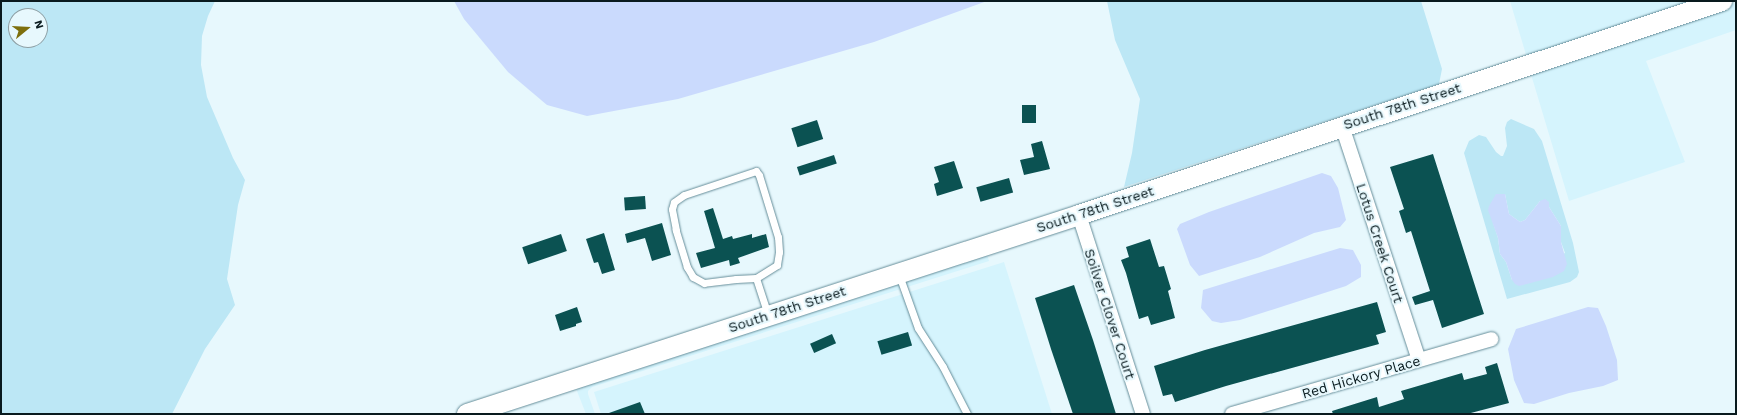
<!DOCTYPE html>
<style>
body{margin:0}
#map{position:relative;width:1737px;height:415px;overflow:hidden;background:#e7f8fd;font-family:"Work Sans",sans-serif}
div>[style]{position:absolute}
.built>*{inset:0;background:#d5f4fd}
.green>*{inset:0;background:#bce7f5}
.water>*{inset:0;background:#cadafd}
.building>*{inset:0;background:#0b5252;transform-origin:0 0}
.roads{filter:drop-shadow(0 0 1px #658d99) drop-shadow(0 0 1px #658d99)}
.lane>*{height:7px;margin:-3.5px;padding:0 3.5px;transform-origin:3.5px;border-radius:3.5px;background:#fff}
.street>*{height:14px;margin:-7px;padding:0 7px;transform-origin:7px;border-radius:7px;background:#fff}
.secondary>*{height:20px;margin:-10px;padding:0 10px;transform-origin:10px;border-radius:10px;background:#fff}
span{translate:-50% -50%;white-space:nowrap;text-align:center;line-height:1.15;-webkit-text-stroke:4px #e7f8fd;paint-order:stroke}
.street-label{font-size:14px;color:#091a1e}
.frame{position:absolute;inset:0;border:2px solid #091a1e;pointer-events:none}
.north{position:absolute;left:8px;top:8px;width:40px;height:40px;box-sizing:border-box;background:#e7f8fd;border:1px solid #8e9fa4;border-radius:50%;rotate:72deg;font-size:11px;font-weight:700;line-height:16px;text-align:center;color:#091a1e}
.north::after{content:'';display:block;margin:auto;width:14px;height:18px;background:#7d6f0d;clip-path:polygon(50% 0,100% 100%,50% 72%,0 100%)}
</style>
<div id="map">
<div class="built">
<i style="clip-path:polygon(1510px 1px,1701px 1px,1527px 58px)"></i>
<i style="clip-path:polygon(1736px 3px,1736px 30px,1646px 61px,1685px 162px,1569px 201px,1530px 71px)"></i>
<i style="clip-path:polygon(986px 251px,989px 261px,592px 387px,588px 391px,588px 394px,595px 414px,586px 414px,575px 386px)"></i>
<i style="clip-path:polygon(1004px 262px,1052px 414px,601px 414px,594px 392px)"></i>
</div>
<div class="green">
<i style="clip-path:polygon(evenodd,1px 1px,215px 1px,208px 16px,202px 36px,201px 65px,207px 97px,233px 158px,245px 180px,238px 205px,227px 279px,235px 305px,205px 349px,172px 414px,1px 414px,1px 1px,16px 16px,40px 16px,40px 40px,16px 40px,16px 16px)"></i>
<i style="clip-path:polygon(1107px 1px,1421px 1px,1442px 69px,1439px 84px,1124px 187px,1132px 153px,1140px 99px,1115px 40px)"></i>
<i style="clip-path:polygon(evenodd,1511px 119px,1534px 129px,1542px 141px,1573px 243px,1579px 272px,1577px 277px,1570px 282px,1507px 299px,1464px 153px,1469px 141px,1479px 135px,1486px 137px,1496px 152px,1501px 156px,1503px 156px,1507px 146px,1505px 128px,1507px 122px,1511px 119px,1505px 194px,1509px 214px,1520px 222px,1525px 220px,1540px 201px,1549px 202px,1549px 207px,1561px 226px,1561px 242px,1565px 253px,1512px 280px,1506px 262px,1500px 254px,1498px 238px,1489px 210px,1505px 194px)"></i>
</div>
<div class="water">
<i style="clip-path:polygon(454px 1px,987px 1px,874px 42px,678px 99px,587px 116px,547px 105px,508px 72px,464px 19px)"></i>
<i style="clip-path:polygon(1322px 173px,1331px 176px,1338px 188px,1346px 220px,1340px 227px,1314px 233px,1260px 257px,1199px 276px,1190px 265px,1177px 229px,1180px 224px,1209px 212px)"></i>
<i style="clip-path:polygon(1496px 194px,1505px 194px,1509px 214px,1520px 222px,1525px 220px,1540px 201px,1545px 199px,1549px 202px,1549px 207px,1561px 226px,1561px 242px,1567px 264px,1564px 271px,1553px 277px,1519px 286px,1515px 284px,1512px 280px,1506px 262px,1500px 254px,1498px 238px,1488px 210px,1489px 206px)"></i>
<i style="clip-path:polygon(1340px 248px,1353px 250px,1361px 265px,1361px 277px,1346px 286px,1240px 320px,1221px 323px,1212px 321px,1201px 308px,1203px 290px)"></i>
<i style="clip-path:polygon(1588px 307px,1598px 308px,1606px 326px,1617px 360px,1618px 380px,1603px 386px,1569px 393px,1534px 404px,1524px 403px,1514px 380px,1508px 349px,1516px 329px)"></i>
</div>
<div class="building">
<i style="left:1022px;top:105px;width:14px;height:18px"></i>
<i style="left:817px;top:120px;width:20px;height:27px;rotate:72deg"></i>
<i style="clip-path:polygon(1042px 141px,1050px 169px,1024px 175px,1020px 160px,1034px 157px,1031px 144px)"></i>
<i style="clip-path:polygon(1433px 154px,1484px 314px,1442px 328px,1433px 300px,1415px 305px,1412px 297px,1430px 291px,1411px 231px,1406px 233px,1399px 211px,1404px 209px,1390px 167px)"></i>
<i style="left:834px;top:155px;width:9px;height:39px;rotate:72deg"></i>
<i style="clip-path:polygon(954px 161px,963px 188px,937px 196px,934px 184px,939px 182px,934px 167px)"></i>
<i style="left:1009px;top:178px;width:15px;height:34px;rotate:74deg"></i>
<i style="left:645px;top:196px;width:13px;height:21px;rotate:86deg"></i>
<i style="clip-path:polygon(713px 208px,723px 239px,732px 236px,733px 239px,752px 234px,752px 238px,766px 234px,769px 247px,738px 258px,740px 263px,730px 266px,729px 260px,701px 268px,696px 253px,715px 248px,704px 211px)"></i>
<i style="clip-path:polygon(662px 223px,671px 255px,652px 261px,645px 238px,627px 243px,625px 234px)"></i>
<i style="clip-path:polygon(604px 233px,615px 270px,602px 274px,598px 262px,594px 263px,586px 239px)"></i>
<i style="left:561px;top:234px;width:18px;height:41px;rotate:71deg"></i>
<i style="clip-path:polygon(1150px 239px,1159px 267px,1164px 266px,1171px 289px,1168px 291px,1175px 318px,1151px 325px,1148px 316px,1139px 319px,1126px 273px,1121px 260px,1129px 257px,1126px 247px)"></i>
<i style="clip-path:polygon(1074px 285px,1093px 340px,1116px 414px,1073px 414px,1051px 349px,1035px 298px)"></i>
<i style="clip-path:polygon(1377px 302px,1386px 332px,1376px 335px,1379px 344px,1226px 386px,1175px 402px,1172px 394px,1163px 396px,1154px 366px,1205px 350px)"></i>
<i style="clip-path:polygon(577px 307px,582px 322px,576px 324px,576px 326px,560px 331px,555px 315px)"></i>
<i style="left:908px;top:332px;width:14px;height:32px;rotate:73deg"></i>
<i style="left:832px;top:334px;width:10px;height:24px;rotate:66deg"></i>
<i style="clip-path:polygon(1497px 363px,1509px 403px,1467px 414px,1333px 414px,1332px 411px,1377px 397px,1379px 407px,1404px 399px,1401px 391px,1462px 373px,1464px 380px,1487px 374px,1485px 367px)"></i>
<i style="clip-path:polygon(640px 402px,645px 414px,609px 414px,609px 413px)"></i>
</div>
<div class="roads">
<div class="lane">
<i style="left:756px;top:171px;width:5px;rotate:53deg"></i>
<i style="left:759px;top:175px;width:65px;rotate:73deg"></i>
<i style="left:778px;top:237px;width:15px;rotate:86deg"></i>
<i style="left:779px;top:252px;width:13px;rotate:99deg"></i>
<i style="left:777px;top:265px;width:25px;rotate:148deg"></i>
<i style="left:756px;top:278px;width:20px;rotate:177deg"></i>
<i style="left:736px;top:279px;width:32px;rotate:173deg"></i>
<i style="left:704px;top:283px;width:13px;rotate:-151deg"></i>
<i style="left:693px;top:277px;width:12px;rotate:-121deg"></i>
<i style="left:687px;top:267px;width:39px;rotate:-107deg"></i>
<i style="left:676px;top:230px;width:21px;rotate:-101deg"></i>
<i style="left:672px;top:209px;width:7px;rotate:-74deg"></i>
<i style="left:674px;top:202px;width:12px;rotate:-35deg"></i>
<i style="left:684px;top:195px;width:76px;rotate:-18.4deg"></i>
<i style="left:899px;top:275px;width:56px;rotate:70.3deg"></i>
<i style="left:918px;top:328px;width:46px;rotate:57.3deg"></i>
<i style="left:943px;top:367px;width:53px;rotate:62.9deg"></i>
<i style="left:756px;top:278px;width:39px;rotate:72deg"></i>
</div>
<div class="street">
<i style="left:1342px;top:126px;width:246px;rotate:71.8deg"></i>
<i style="left:1079px;top:215px;width:209px;rotate:72.2deg"></i>
<i style="left:1232px;top:414px;width:270px;rotate:-16.1deg"></i>
</div>
<div class="secondary">
<i style="left:467px;top:414px;width:644px;rotate:-18.01deg"></i>
<i style="left:1079px;top:215px;width:678px;rotate:-18.41deg"></i>
</div>
</div>
<div class="street-label">
<span style="left:1402px;top:106px;rotate:-18deg">South 78th Street</span>
<span style="left:1095px;top:209px;rotate:-18deg">South 78th Street</span>
<span style="left:1380px;top:243px;rotate:72deg">Lotus Creek Court</span>
<span style="left:787px;top:309px;rotate:-18deg">South 78th Street</span>
<span style="left:1110px;top:314px;rotate:72deg">Soilver Clover Court</span>
<span style="left:1361px;top:377px;rotate:-16deg">Red Hickory Place</span>
</div>
<div class="frame"></div>
<div class="north">N</div>
</div>
